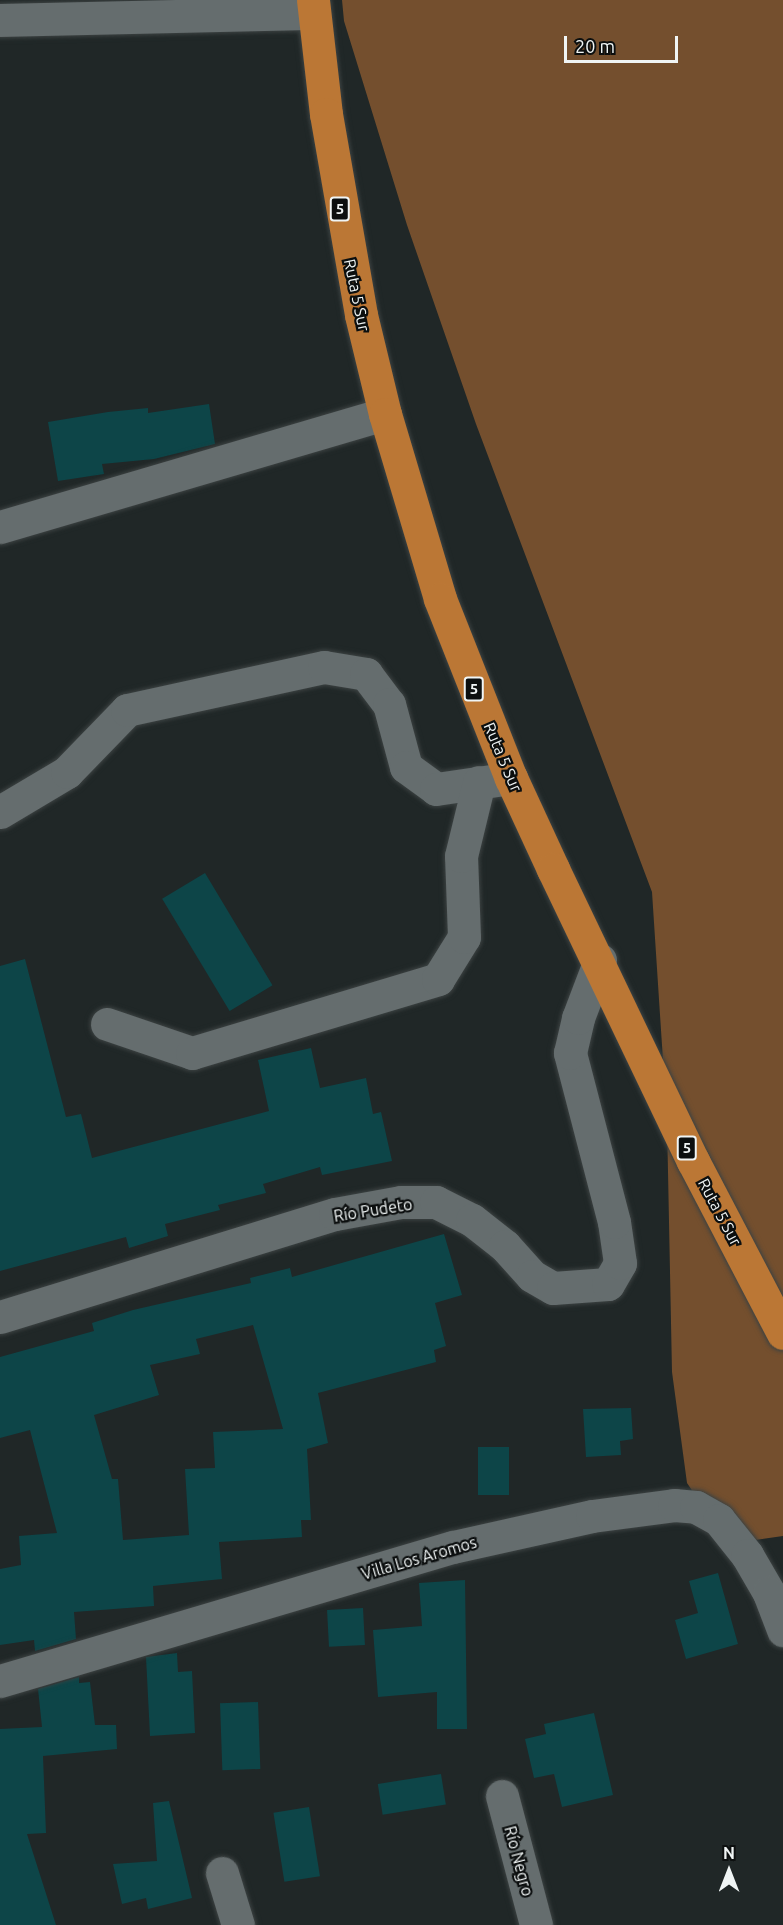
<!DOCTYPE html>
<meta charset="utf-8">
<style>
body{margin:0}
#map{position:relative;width:783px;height:1925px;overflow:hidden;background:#202727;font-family:Ubuntu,sans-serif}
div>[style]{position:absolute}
.forest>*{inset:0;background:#744f2e}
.building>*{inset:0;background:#0d4548;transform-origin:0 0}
.roads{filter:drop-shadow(0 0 2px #3c4242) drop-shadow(0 0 2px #3c4242)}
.minor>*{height:33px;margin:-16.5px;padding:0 16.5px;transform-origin:16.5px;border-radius:16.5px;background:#656d6e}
.highway>*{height:33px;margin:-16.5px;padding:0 16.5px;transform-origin:16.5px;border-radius:16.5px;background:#bb7735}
span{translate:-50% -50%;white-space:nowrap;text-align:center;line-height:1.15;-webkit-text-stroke:4.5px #0c0f0f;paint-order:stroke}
.shield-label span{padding:2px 4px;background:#0c0f0f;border:2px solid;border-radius:4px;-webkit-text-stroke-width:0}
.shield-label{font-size:15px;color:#f0f5f5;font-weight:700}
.street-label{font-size:16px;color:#f0f5f5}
.north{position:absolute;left:699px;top:1841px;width:60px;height:60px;-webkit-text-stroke:4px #0c0f0f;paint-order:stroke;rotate:0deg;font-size:16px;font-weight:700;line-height:24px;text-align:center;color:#f0f5f5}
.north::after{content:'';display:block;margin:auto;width:21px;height:27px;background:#f0f5f5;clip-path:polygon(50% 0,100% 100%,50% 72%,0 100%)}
.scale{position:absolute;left:564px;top:36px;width:114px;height:27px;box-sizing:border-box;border:3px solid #f0f5f5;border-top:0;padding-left:8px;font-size:18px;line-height:21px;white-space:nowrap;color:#f0f5f5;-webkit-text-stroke:4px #0c0f0f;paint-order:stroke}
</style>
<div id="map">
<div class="forest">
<i style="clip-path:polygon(342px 0,783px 0,783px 1536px,728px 1544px,687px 1483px,672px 1372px,667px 1122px,652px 892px,476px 424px,407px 225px,344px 21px)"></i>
</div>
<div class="building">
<i style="clip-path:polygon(209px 404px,215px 444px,154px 459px,102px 464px,104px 474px,58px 481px,48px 422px,108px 412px,148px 408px,148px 413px)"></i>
<i style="left:205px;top:873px;width:131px;height:50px;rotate:59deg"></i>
<i style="clip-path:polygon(25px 959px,66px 1117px,81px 1114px,92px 1158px,269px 1111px,258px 1060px,311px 1048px,320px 1088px,366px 1078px,373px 1114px,381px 1112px,392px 1161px,322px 1175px,320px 1167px,263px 1184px,266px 1193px,218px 1205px,220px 1210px,165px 1224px,168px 1236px,129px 1248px,126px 1237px,0 1271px,0 966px)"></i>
<i style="clip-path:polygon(evenodd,444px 1234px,462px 1295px,435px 1303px,446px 1346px,434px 1350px,436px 1362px,318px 1393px,328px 1443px,307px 1449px,311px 1520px,301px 1520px,302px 1537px,219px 1542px,222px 1579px,153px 1586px,154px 1606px,74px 1612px,76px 1639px,35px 1651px,34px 1640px,0 1645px,0 1569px,21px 1565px,19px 1536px,57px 1533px,30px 1430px,0 1438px,0 1357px,94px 1331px,92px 1323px,133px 1310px,251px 1283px,250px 1278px,290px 1268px,292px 1277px,444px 1234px,253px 1325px,283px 1429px,213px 1432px,215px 1468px,185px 1469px,189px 1535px,123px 1540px,118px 1479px,112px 1479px,94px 1415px,159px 1395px,150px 1365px,200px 1354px,196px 1339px,253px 1325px)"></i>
<i style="clip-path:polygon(631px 1408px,633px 1439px,620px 1441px,621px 1455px,586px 1457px,583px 1409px)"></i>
<i style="left:509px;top:1447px;width:48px;height:31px;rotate:90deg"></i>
<i style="clip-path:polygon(718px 1573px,738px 1644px,686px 1659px,675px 1620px,698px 1613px,689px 1581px)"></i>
<i style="clip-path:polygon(465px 1580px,467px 1729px,437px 1729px,437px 1692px,378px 1697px,373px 1630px,422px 1626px,419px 1583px)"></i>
<i style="left:363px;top:1608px;width:37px;height:36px;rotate:87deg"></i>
<i style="clip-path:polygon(177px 1653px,178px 1672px,192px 1671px,195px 1733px,150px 1736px,146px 1657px)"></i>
<i style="clip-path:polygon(79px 1677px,79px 1683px,90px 1682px,95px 1725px,116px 1725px,117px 1749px,43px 1756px,46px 1833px,27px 1834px,56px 1925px,0 1925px,0 1729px,42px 1727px,38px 1689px)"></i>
<i style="left:258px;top:1702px;width:67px;height:38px;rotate:88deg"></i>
<i style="clip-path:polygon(594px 1713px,613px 1795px,562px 1807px,554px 1774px,534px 1778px,525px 1739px,546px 1734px,544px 1724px)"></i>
<i style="left:441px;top:1774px;width:31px;height:64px;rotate:81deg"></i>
<i style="clip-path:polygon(169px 1801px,192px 1898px,148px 1909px,146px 1898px,122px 1904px,113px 1864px,157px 1861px,153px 1803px)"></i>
<i style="left:309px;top:1807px;width:70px;height:36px;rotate:81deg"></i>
</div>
<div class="roads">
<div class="minor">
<i style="left:0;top:20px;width:314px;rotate:-1.3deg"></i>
<i style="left:0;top:527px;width:401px;rotate:-16.4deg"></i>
<i style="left:0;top:812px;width:78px;rotate:-30.8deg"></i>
<i style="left:67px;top:772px;width:86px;rotate:-45.9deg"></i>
<i style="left:127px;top:710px;width:202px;rotate:-12.3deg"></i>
<i style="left:324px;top:667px;width:43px;rotate:9.5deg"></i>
<i style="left:366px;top:674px;width:38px;rotate:53deg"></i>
<i style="left:389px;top:704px;width:65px;rotate:74.9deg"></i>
<i style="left:406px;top:767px;width:37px;rotate:36deg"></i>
<i style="left:436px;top:789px;width:76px;rotate:-8.3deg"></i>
<i style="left:107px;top:1024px;width:90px;rotate:18.8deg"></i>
<i style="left:192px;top:1053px;width:257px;rotate:-16.7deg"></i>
<i style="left:438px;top:979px;width:49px;rotate:-58.2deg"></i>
<i style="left:464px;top:937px;width:81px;rotate:-92.1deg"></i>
<i style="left:461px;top:856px;width:76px;rotate:-76.3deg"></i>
<i style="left:0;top:1317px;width:350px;rotate:-17.1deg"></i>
<i style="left:335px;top:1214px;width:67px;rotate:-10.3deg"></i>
<i style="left:401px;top:1202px;width:35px"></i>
<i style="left:436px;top:1202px;width:40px;rotate:26.6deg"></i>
<i style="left:472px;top:1220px;width:42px;rotate:38.2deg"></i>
<i style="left:505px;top:1246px;width:40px;rotate:48deg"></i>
<i style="left:532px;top:1276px;width:24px;rotate:30deg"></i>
<i style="left:553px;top:1288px;width:55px;rotate:-4.2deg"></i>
<i style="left:608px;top:1284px;width:24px;rotate:-60deg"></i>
<i style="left:620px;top:1263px;width:41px;rotate:-98.3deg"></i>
<i style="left:614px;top:1222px;width:175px;rotate:-104.6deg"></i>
<i style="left:570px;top:1053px;width:36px;rotate:-77deg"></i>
<i style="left:578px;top:1018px;width:62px;rotate:-69.2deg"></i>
<i style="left:0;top:1681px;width:472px;rotate:-16.5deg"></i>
<i style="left:453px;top:1547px;width:142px;rotate:-12.6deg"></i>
<i style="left:592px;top:1516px;width:83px;rotate:-7.6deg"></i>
<i style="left:674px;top:1505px;width:22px;rotate:5deg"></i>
<i style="left:696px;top:1507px;width:26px;rotate:29deg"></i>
<i style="left:719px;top:1520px;width:45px;rotate:51.3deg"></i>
<i style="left:747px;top:1555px;width:44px;rotate:59.9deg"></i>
<i style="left:769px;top:1593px;width:40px;rotate:69deg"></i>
<i style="left:502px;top:1796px;width:133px;rotate:75.2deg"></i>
<i style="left:222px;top:1873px;width:54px;rotate:72.9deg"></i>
</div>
<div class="highway">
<i style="left:313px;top:0;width:115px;rotate:83.5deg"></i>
<i style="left:326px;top:114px;width:204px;rotate:80.1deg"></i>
<i style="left:361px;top:315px;width:102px;rotate:76.4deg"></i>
<i style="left:385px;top:414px;width:193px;rotate:73.4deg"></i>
<i style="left:440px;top:599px;width:193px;rotate:68.4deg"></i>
<i style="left:511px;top:778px;width:100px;rotate:65.2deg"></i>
<i style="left:553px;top:869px;width:324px;rotate:64.4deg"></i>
<i style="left:693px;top:1161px;width:194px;rotate:62.4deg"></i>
</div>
</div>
<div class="shield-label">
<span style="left:340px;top:209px">5</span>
<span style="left:474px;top:689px">5</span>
<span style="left:687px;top:1148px">5</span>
</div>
<div class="street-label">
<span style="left:357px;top:295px;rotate:78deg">Ruta 5 Sur</span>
<span style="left:503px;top:757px;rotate:67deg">Ruta 5 Sur</span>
<span style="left:373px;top:1210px;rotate:-9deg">Río Pudeto</span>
<span style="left:720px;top:1212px;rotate:62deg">Ruta 5 Sur</span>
<span style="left:419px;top:1558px;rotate:-16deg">Villa Los Aromos</span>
<span style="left:519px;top:1861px;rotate:75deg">Río Negro</span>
</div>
<div class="north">N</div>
<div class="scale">20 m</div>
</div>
